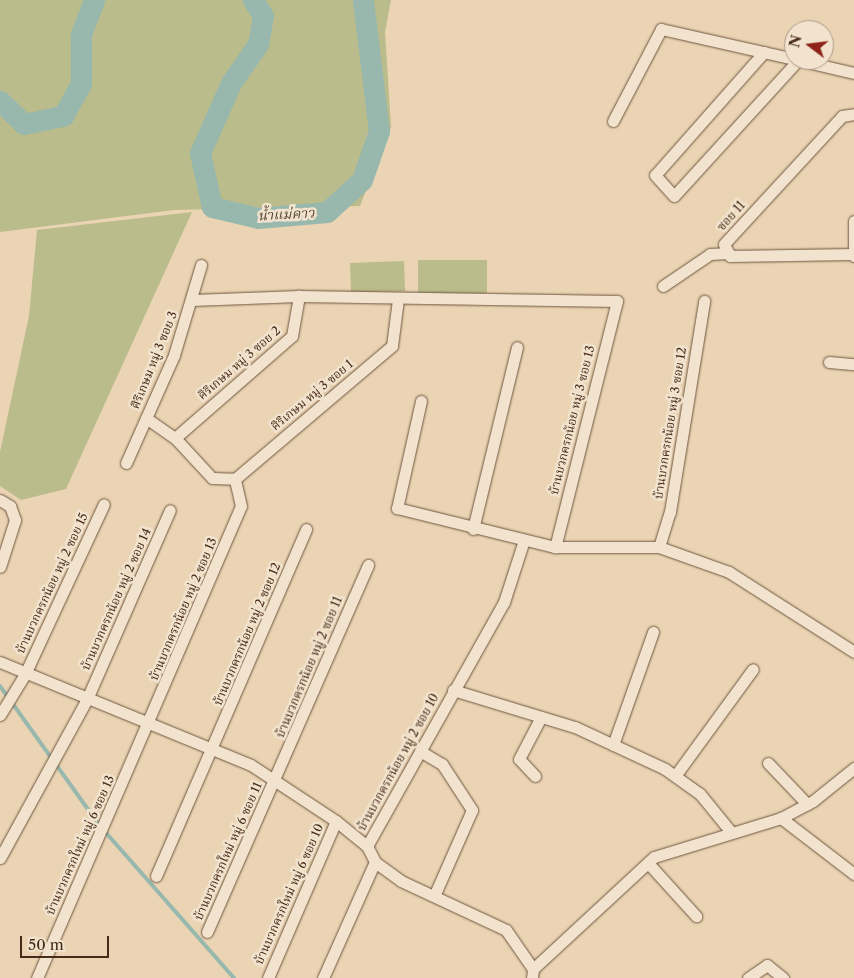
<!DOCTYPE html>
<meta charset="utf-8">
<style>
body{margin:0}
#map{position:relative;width:854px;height:978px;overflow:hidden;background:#ead4b3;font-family:"Libre Caslon Text","Noto Serif Thai",serif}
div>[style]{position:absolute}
.green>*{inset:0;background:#babc8b;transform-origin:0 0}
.stream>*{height:4px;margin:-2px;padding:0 2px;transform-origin:2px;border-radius:2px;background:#98b8ae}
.river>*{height:21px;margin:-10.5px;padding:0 10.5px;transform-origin:10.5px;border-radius:10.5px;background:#98b8ae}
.roads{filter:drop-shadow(0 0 1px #70553f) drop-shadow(0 0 1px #70553f)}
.minor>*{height:11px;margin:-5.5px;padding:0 5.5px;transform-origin:5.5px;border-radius:5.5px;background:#f1e3ce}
span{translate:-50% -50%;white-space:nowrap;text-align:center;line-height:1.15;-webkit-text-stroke:5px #f1e3ce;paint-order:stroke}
.street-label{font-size:12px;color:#482b18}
.water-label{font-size:14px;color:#584736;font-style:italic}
.north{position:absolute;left:784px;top:20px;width:50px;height:50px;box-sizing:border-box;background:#f1e3ce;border:1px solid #ad9985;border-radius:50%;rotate:285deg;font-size:14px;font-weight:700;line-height:20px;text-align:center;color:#482b18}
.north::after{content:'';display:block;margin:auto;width:18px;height:22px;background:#8f2418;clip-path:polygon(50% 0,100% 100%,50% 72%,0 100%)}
.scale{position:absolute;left:20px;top:936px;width:89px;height:22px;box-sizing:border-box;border:2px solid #482b18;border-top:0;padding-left:6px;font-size:15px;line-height:18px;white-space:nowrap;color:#482b18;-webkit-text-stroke:4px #f1e3ce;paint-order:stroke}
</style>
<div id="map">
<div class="green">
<i style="clip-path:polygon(0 0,391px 0,385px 32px,391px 127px,360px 206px,174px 210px,0 232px)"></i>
<i style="clip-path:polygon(192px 212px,66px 489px,21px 500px,0 486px,0 452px,29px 316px,37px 230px)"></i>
<i style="left:418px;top:260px;width:69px;height:33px"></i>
<i style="left:404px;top:261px;width:30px;height:54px;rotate:88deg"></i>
</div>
<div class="stream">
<i style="left:0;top:686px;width:172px;rotate:54.5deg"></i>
<i style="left:100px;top:826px;width:203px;rotate:48.6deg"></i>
</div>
<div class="river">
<i style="left:253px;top:0;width:19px;rotate:58deg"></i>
<i style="left:263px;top:16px;width:28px;rotate:100deg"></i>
<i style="left:258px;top:44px;width:47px;rotate:124.7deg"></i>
<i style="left:231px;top:83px;width:77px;rotate:113.9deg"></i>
<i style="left:200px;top:153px;width:55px;rotate:77.5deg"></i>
<i style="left:212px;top:207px;width:47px;rotate:13.4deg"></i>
<i style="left:258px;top:218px;width:69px;rotate:-5deg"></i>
<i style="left:327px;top:212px;width:47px;rotate:-42.4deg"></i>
<i style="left:362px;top:180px;width:52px;rotate:-70.9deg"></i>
<i style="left:379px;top:131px;width:132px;rotate:-97deg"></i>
<i style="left:0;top:101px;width:33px;rotate:44deg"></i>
<i style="left:24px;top:124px;width:40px;rotate:-12deg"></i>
<i style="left:63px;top:116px;width:37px;rotate:-61deg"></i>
<i style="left:81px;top:84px;width:50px;rotate:-90deg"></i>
<i style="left:81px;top:34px;width:36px;rotate:-69deg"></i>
</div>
<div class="roads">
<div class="minor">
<i style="left:764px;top:52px;width:164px;rotate:131.5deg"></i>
<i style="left:655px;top:175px;width:28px;rotate:48deg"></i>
<i style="left:674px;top:196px;width:184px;rotate:-47.6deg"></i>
<i style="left:798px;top:60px;width:57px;rotate:13.1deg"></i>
<i style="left:613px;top:121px;width:104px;rotate:-62.4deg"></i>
<i style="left:661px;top:29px;width:136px;rotate:12.7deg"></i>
<i style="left:854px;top:221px;width:35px;rotate:90deg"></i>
<i style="left:853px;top:254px;width:123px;rotate:179.1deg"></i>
<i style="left:730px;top:256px;width:13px;rotate:-117deg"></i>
<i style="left:724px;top:244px;width:174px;rotate:-47.3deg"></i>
<i style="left:842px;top:116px;width:12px;rotate:-9deg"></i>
<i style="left:663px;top:286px;width:57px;rotate:-34.2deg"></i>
<i style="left:710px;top:254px;width:19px;rotate:-3deg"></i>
<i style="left:192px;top:300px;width:107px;rotate:-2.1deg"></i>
<i style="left:299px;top:296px;width:318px;rotate:0.9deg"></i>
<i style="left:617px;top:301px;width:254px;rotate:104.1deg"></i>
<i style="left:829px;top:362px;width:25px;rotate:5deg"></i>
<i style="left:421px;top:401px;width:110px;rotate:102.6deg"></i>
<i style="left:397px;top:508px;width:163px;rotate:13.9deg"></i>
<i style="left:555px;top:547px;width:104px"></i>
<i style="left:659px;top:547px;width:74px;rotate:19.7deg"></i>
<i style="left:729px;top:572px;width:148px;rotate:32.6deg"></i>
<i style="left:146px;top:418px;width:35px;rotate:35deg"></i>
<i style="left:175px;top:438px;width:54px;rotate:47.2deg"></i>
<i style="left:212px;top:478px;width:23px;rotate:2deg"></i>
<i style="left:175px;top:438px;width:155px;rotate:-41.1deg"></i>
<i style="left:292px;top:336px;width:41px;rotate:-80.1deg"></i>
<i style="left:126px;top:463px;width:118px;rotate:-66deg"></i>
<i style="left:174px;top:355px;width:94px;rotate:-73.3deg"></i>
<i style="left:0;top:500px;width:12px;rotate:31deg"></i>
<i style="left:10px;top:506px;width:15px;rotate:70deg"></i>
<i style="left:15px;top:520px;width:49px;rotate:107.7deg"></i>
<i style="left:473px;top:529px;width:187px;rotate:-76.4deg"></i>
<i style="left:659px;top:547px;width:37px;rotate:-73deg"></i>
<i style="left:670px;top:512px;width:214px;rotate:-80.8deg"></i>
<i style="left:0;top:662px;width:271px;rotate:22.3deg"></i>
<i style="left:251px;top:765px;width:102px;rotate:33.4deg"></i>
<i style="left:336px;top:821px;width:40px;rotate:39deg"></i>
<i style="left:367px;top:846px;width:18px;rotate:63deg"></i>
<i style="left:375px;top:862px;width:32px;rotate:36deg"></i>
<i style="left:401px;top:881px;width:116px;rotate:25deg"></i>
<i style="left:506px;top:930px;width:47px;rotate:55.3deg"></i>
<i style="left:533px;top:969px;width:9px;rotate:96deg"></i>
<i style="left:453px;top:690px;width:127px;rotate:16.9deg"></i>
<i style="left:575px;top:727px;width:99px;rotate:25deg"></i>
<i style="left:665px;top:769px;width:43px;rotate:35.5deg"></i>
<i style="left:700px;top:794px;width:49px;rotate:50.8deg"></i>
<i style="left:0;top:715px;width:48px;rotate:-58.6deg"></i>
<i style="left:25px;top:674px;width:187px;rotate:-65.1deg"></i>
<i style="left:613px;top:745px;width:120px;rotate:-70.5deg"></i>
<i style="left:420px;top:751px;width:26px;rotate:31deg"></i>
<i style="left:442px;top:764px;width:55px;rotate:56.9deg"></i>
<i style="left:472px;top:810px;width:94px;rotate:113.8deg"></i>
<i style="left:768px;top:763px;width:57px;rotate:46.4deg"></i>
<i style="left:535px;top:776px;width:23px;rotate:-133deg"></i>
<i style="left:519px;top:759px;width:47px;rotate:-62.4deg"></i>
<i style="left:675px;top:776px;width:132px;rotate:-53.9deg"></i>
<i style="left:781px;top:818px;width:92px;rotate:37.5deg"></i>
<i style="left:367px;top:846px;width:280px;rotate:-60.7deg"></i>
<i style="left:504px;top:602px;width:65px;rotate:-72.1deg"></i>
<i style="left:0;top:858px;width:181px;rotate:-61.3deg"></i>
<i style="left:87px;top:699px;width:206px;rotate:-66.3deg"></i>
<i style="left:648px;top:863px;width:72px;rotate:47.8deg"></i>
<i style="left:156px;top:876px;width:378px;rotate:-66.6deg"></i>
<i style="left:207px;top:932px;width:401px;rotate:-66.3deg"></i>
<i style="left:533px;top:969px;width:165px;rotate:-42.8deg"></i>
<i style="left:654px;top:857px;width:133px;rotate:-17.1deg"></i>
<i style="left:781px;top:818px;width:36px;rotate:-28deg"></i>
<i style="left:813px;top:801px;width:53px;rotate:-38.8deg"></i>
<i style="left:37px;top:978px;width:514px;rotate:-66.63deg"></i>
<i style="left:241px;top:506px;width:28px;rotate:-103deg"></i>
<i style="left:235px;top:479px;width:206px;rotate:-40.3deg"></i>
<i style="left:392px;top:346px;width:47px;rotate:-82.7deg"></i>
<i style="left:268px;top:978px;width:171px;rotate:-66.6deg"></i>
<i style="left:323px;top:978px;width:127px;rotate:-65.9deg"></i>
<i style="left:748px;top:978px;width:23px;rotate:-34deg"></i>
<i style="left:767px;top:965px;width:21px;rotate:39deg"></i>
</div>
</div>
<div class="street-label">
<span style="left:731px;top:216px;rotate:-48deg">ซอย 11</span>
<span style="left:154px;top:360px;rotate:-68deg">ศิริเกษม หมู่ 3 ซอย 3</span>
<span style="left:239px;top:363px;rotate:-41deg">ศิริเกษม หมู่ 3 ซอย 2</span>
<span style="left:312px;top:395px;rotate:-40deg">ศิริเกษม หมู่ 3 ซอย 1</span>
<span style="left:572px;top:420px;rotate:-76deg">บ้านบวกครกน้อย หมู่ 3 ซอย 13</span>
<span style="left:670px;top:423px;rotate:-81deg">บ้านบวกครกน้อย หมู่ 3 ซอย 12</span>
<span style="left:52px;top:583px;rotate:-65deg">บ้านบวกครกน้อย หมู่ 2 ซอย 15</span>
<span style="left:116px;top:599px;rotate:-66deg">บ้านบวกครกน้อย หมู่ 2 ซอย 14</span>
<span style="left:183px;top:609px;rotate:-67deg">บ้านบวกครกน้อย หมู่ 2 ซอย 13</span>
<span style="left:247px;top:634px;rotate:-67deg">บ้านบวกครกน้อย หมู่ 2 ซอย 12</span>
<span style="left:309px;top:667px;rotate:-67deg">บ้านบวกครกน้อย หมู่ 2 ซอย 11</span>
<span style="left:398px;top:762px;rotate:-61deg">บ้านบวกครกน้อย หมู่ 2 ซอย 10</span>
<span style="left:80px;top:845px;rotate:-66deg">บ้านบวกครกใหม่ หมู่ 6 ซอย 13</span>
<span style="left:228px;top:851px;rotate:-66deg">บ้านบวกครกใหม่ หมู่ 6 ซอย 11</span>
<span style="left:289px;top:894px;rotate:-66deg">บ้านบวกครกใหม่ หมู่ 6 ซอย 10</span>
</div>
<div class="water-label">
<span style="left:286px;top:214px;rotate:-3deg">น้ำแม่คาว</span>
</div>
<div class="north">N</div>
<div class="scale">50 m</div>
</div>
